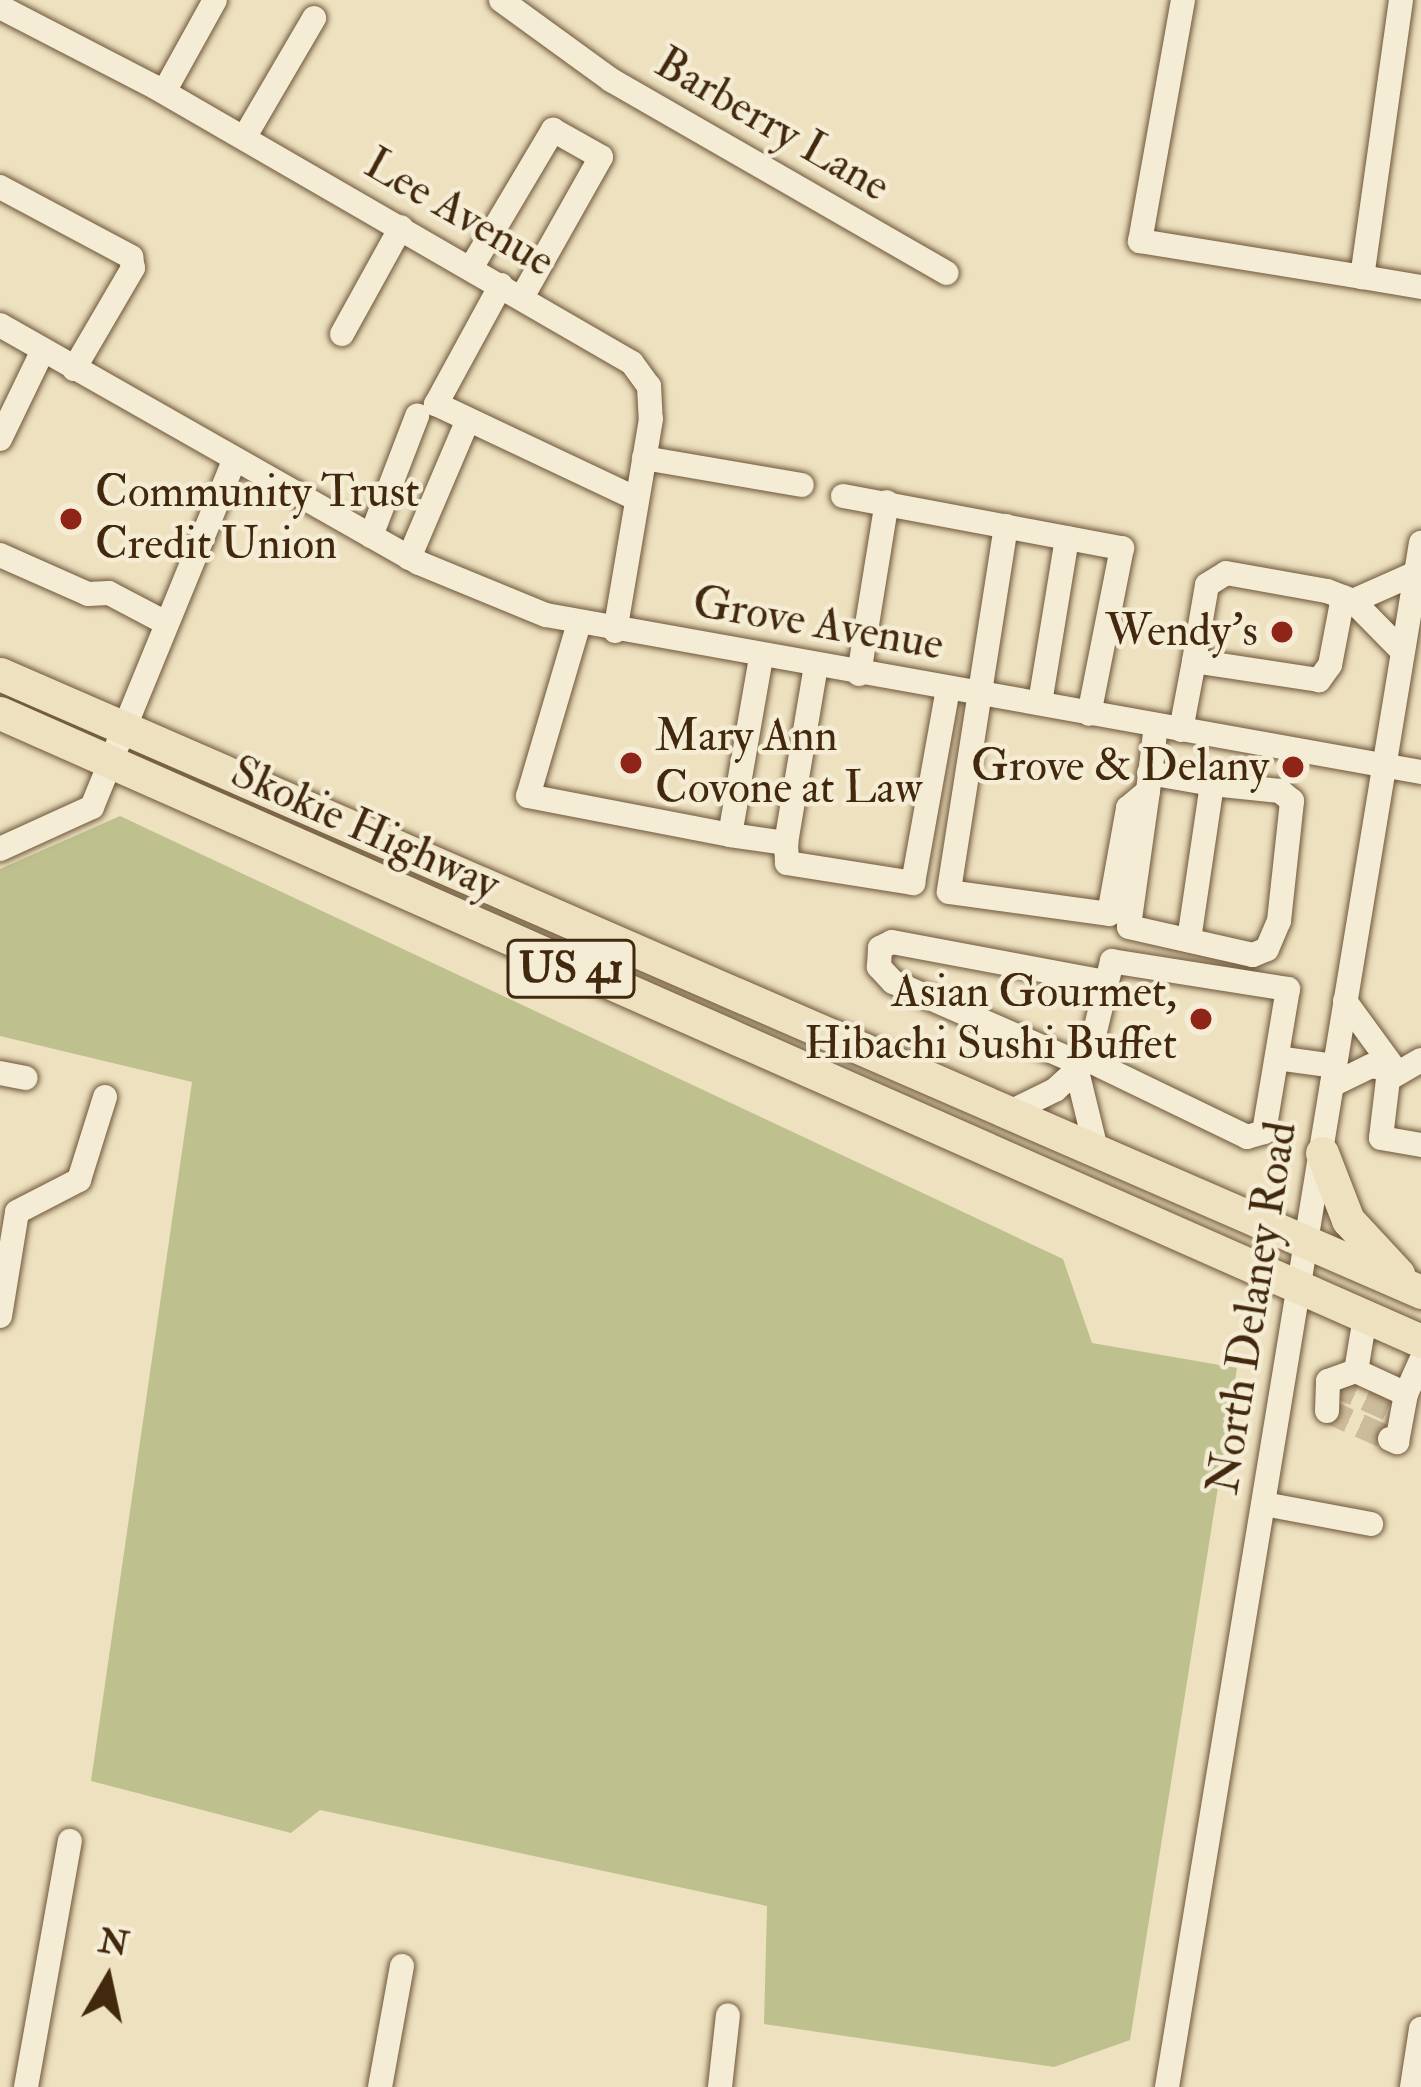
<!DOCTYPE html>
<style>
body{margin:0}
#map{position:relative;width:1421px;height:2087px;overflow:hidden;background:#eee1bf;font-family:"IM FELL Double Pica",serif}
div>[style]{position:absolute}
.green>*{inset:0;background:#bec18e}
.minor-tunnel>*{height:24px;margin-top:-12px;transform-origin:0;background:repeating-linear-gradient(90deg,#ccbc9b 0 24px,transparent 0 36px)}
.roads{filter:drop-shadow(0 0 3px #6d563a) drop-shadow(0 0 3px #6d563a)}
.minor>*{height:24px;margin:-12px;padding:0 12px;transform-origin:12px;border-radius:12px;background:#f4ecd5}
.highway>*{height:33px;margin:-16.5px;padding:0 16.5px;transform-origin:16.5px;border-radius:16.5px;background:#eee1bf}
.dots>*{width:33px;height:33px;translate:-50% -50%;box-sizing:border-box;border:6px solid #f4ecd5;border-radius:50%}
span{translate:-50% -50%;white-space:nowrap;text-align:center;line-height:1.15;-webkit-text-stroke:9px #f4ecd5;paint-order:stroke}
.shield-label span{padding:3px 9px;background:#f4ecd5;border:3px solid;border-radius:9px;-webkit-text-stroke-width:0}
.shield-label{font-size:42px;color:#42280d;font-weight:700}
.street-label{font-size:45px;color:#42280d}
.poi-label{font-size:45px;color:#42280d}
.left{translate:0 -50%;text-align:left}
.right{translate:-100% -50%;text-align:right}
.north{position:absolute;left:48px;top:1919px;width:120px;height:120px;-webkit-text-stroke:9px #f4ecd5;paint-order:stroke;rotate:9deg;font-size:33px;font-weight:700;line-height:48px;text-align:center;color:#42280d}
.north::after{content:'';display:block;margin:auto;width:42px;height:54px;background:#42280d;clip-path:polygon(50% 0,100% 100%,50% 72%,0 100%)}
</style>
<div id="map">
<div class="green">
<i style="clip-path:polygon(120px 816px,1063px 1259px,1092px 1343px,1237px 1368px,1130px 2040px,1054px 2067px,764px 2024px,767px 1906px,320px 1810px,291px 1833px,91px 1781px,192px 1082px,0 1036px,0 869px)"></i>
</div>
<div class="minor-tunnel">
<i style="left:1333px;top:1384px;width:68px;rotate:24.3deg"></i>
<i style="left:1327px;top:1411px;width:69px;rotate:24deg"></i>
</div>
<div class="roads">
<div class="minor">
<i style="left:501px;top:0;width:136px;rotate:36deg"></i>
<i style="left:611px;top:80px;width:387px;rotate:29.9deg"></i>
<i style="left:1183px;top:0;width:245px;rotate:100.1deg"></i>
<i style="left:1140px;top:241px;width:225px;rotate:9.2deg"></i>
<i style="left:1401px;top:0;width:280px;rotate:98deg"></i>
<i style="left:1362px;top:277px;width:60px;rotate:9.6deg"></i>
<i style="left:0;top:7px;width:174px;rotate:27.3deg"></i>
<i style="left:155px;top:87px;width:551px;rotate:30.05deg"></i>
<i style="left:632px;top:363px;width:29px;rotate:54deg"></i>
<i style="left:649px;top:386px;width:33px;rotate:87deg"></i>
<i style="left:651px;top:419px;width:215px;rotate:99.6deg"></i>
<i style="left:164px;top:92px;width:105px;rotate:-61deg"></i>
<i style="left:244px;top:138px;width:139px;rotate:-59.7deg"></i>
<i style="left:0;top:187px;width:149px;rotate:28.1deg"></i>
<i style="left:131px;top:257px;width:11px;rotate:80deg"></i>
<i style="left:133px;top:268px;width:117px;rotate:120.3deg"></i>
<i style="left:471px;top:268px;width:161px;rotate:-59.3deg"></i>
<i style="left:553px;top:130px;width:55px;rotate:29.4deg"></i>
<i style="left:601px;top:157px;width:161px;rotate:119.4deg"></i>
<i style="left:501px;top:285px;width:136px;rotate:118.6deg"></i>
<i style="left:436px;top:404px;width:222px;rotate:25.3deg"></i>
<i style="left:0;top:325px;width:482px;rotate:29.6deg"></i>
<i style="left:419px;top:563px;width:137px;rotate:22.3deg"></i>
<i style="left:546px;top:615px;width:889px;rotate:10.17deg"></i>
<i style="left:342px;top:334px;width:122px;rotate:-61.1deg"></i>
<i style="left:0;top:439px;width:99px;rotate:-64.2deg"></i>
<i style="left:644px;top:458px;width:160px;rotate:9.7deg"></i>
<i style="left:843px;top:496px;width:284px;rotate:10.6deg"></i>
<i style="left:1122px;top:548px;width:169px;rotate:101.2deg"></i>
<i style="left:1006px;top:526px;width:370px;rotate:98.9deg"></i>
<i style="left:949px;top:892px;width:162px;rotate:7.8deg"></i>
<i style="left:1109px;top:914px;width:108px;rotate:-79.8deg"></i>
<i style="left:1128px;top:808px;width:26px;rotate:-40deg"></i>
<i style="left:1148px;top:791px;width:66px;rotate:-83.1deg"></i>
<i style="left:371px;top:536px;width:129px;rotate:-69deg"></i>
<i style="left:0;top:555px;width:96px;rotate:23.9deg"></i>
<i style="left:88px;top:594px;width:21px;rotate:-3deg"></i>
<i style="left:109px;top:593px;width:62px;rotate:27.8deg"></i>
<i style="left:409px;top:558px;width:150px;rotate:-66.9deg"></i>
<i style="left:1343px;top:597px;width:69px;rotate:100.8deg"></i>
<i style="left:1330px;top:665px;width:19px;rotate:126deg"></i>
<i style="left:1319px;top:680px;width:126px;rotate:-171.4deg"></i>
<i style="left:1194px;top:661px;width:77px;rotate:-80.3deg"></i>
<i style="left:1207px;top:585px;width:22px;rotate:-32deg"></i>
<i style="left:1226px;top:573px;width:103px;rotate:10.1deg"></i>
<i style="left:1327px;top:591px;width:28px;rotate:21deg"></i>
<i style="left:1353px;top:601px;width:71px;rotate:45.6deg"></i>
<i style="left:1353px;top:601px;width:69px;rotate:-24deg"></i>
<i style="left:579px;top:623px;width:180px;rotate:106.4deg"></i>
<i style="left:528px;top:796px;width:206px;rotate:10.9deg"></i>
<i style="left:730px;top:835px;width:181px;rotate:-80.1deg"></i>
<i style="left:859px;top:674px;width:174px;rotate:-80.8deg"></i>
<i style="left:1040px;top:703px;width:167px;rotate:-80.7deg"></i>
<i style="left:1181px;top:730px;width:70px;rotate:-79.3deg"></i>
<i style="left:1149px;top:773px;width:64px;rotate:9.9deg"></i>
<i style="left:1212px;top:784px;width:158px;rotate:98.4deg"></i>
<i style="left:1148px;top:791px;width:137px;rotate:98deg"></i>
<i style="left:1129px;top:927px;width:127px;rotate:12.7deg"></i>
<i style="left:1253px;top:955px;width:15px;rotate:-23deg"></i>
<i style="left:1267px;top:949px;width:30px;rotate:-67deg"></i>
<i style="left:1279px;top:921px;width:121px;rotate:-83.8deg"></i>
<i style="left:1292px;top:801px;width:16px;rotate:-140deg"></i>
<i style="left:1280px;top:791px;width:68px;rotate:-174.1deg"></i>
<i style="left:730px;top:835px;width:57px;rotate:8.1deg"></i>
<i style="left:786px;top:843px;width:180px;rotate:-80.4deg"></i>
<i style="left:786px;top:843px;width:20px;rotate:87deg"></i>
<i style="left:787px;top:863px;width:128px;rotate:9deg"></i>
<i style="left:913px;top:883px;width:197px;rotate:-79.8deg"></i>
<i style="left:0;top:849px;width:101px;rotate:-24.5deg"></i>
<i style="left:92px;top:807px;width:376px;rotate:-67.7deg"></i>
<i style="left:1345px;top:1001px;width:87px;rotate:53.9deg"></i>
<i style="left:1277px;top:1058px;width:59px;rotate:7.9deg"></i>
<i style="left:1421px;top:1060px;width:38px;rotate:150deg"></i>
<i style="left:1388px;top:1079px;width:59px;rotate:96.8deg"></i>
<i style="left:1381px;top:1138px;width:41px;rotate:9.9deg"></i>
<i style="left:1081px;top:1064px;width:205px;rotate:-156.4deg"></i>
<i style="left:893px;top:982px;width:21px;rotate:-133deg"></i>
<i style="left:879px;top:967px;width:19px;rotate:-87deg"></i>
<i style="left:880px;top:948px;width:13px;rotate:-27deg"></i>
<i style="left:892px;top:942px;width:213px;rotate:10.6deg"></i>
<i style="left:1076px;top:1067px;width:84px;rotate:76.3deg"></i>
<i style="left:0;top:1073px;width:26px;rotate:11deg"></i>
<i style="left:1332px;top:1085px;width:43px;rotate:-26deg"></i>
<i style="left:1371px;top:1066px;width:25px;rotate:11deg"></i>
<i style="left:1010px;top:1112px;width:50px;rotate:-26.1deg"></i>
<i style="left:1055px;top:1090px;width:45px;rotate:-42.3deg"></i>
<i style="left:1088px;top:1060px;width:177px;rotate:25.8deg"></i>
<i style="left:1247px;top:1137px;width:18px;rotate:-16deg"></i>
<i style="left:1264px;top:1132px;width:145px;rotate:-80.5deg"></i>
<i style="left:1288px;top:989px;width:178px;rotate:-171deg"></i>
<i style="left:1112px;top:961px;width:102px;rotate:103.6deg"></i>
<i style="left:17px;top:1212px;width:70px;rotate:-27.3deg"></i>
<i style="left:79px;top:1180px;width:87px;rotate:-72.6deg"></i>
<i style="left:0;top:1316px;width:105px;rotate:-80.7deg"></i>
<i style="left:1356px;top:1371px;width:55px;rotate:-80.5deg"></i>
<i style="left:1328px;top:1381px;width:30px;rotate:-20deg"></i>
<i style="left:1356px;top:1371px;width:55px;rotate:24.7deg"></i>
<i style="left:1406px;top:1394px;width:36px;rotate:-66deg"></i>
<i style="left:1327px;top:1411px;width:30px;rotate:-88deg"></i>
<i style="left:1390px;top:1439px;width:8px;rotate:23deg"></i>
<i style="left:1397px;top:1442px;width:49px;rotate:-79.4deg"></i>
<i style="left:1264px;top:1504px;width:109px;rotate:10.6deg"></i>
<i style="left:26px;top:2087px;width:250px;rotate:-79.9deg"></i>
<i style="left:380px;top:2087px;width:123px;rotate:-79.7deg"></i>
<i style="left:720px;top:2087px;width:72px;rotate:-83.7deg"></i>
<i style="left:1167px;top:2087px;width:1565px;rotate:-80.66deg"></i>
<i style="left:1412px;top:2087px;width:59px;rotate:-81.2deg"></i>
</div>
<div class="highway">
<i style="left:0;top:674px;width:1550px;rotate:23.5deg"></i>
<i style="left:0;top:713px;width:1554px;rotate:23.84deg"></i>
<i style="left:1322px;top:1153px;width:72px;rotate:68.8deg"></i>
<i style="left:1348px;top:1220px;width:74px;rotate:47.2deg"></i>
</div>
</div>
<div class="dots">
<i style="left:71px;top:519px;background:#8f2418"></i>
<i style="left:1282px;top:632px;background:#8f2418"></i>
<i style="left:631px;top:763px;background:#8f2418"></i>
<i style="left:1293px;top:767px;background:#8f2418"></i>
<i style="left:1201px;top:1019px;background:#8f2418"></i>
</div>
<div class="shield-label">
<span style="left:571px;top:969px">US 41</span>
</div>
<div class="street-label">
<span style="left:772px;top:125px;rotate:30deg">Barberry Lane</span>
<span style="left:459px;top:213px;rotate:30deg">Lee Avenue</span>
<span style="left:818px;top:624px;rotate:10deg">Grove Avenue</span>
<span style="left:365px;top:829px;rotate:24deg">Skokie Highway</span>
<span style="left:1253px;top:1308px;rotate:-81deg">North Delaney Road</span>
</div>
<div class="poi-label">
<span class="left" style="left:95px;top:519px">Community Trust<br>Credit Union</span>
<span class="right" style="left:1258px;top:632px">Wendy's</span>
<span class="left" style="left:655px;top:763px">Mary Ann<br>Covone at Law</span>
<span class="right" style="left:1269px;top:767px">Grove &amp; Delany</span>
<span class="right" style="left:1177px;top:1019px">Asian Gourmet,<br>Hibachi Sushi Buffet</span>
</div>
<div class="north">N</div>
</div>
